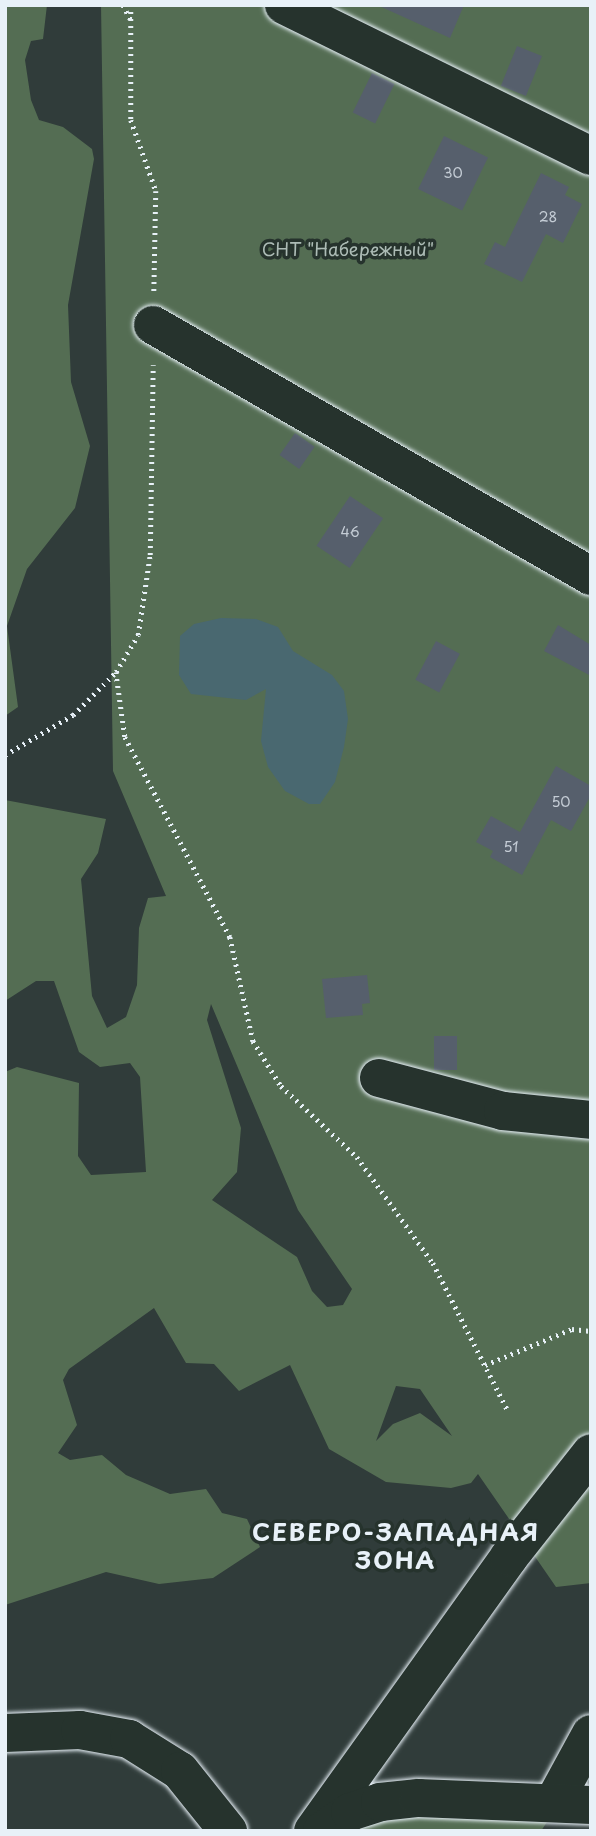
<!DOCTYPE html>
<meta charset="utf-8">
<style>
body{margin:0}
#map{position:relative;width:596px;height:1836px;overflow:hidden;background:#303c3a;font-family:"Playpen Sans",sans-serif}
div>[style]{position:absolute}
.green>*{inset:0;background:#546d53}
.water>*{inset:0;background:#496870}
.building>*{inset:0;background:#565f6c;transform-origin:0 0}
.path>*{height:4.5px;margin-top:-2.25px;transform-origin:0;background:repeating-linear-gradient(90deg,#e8f1f8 0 2px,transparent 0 7px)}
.roads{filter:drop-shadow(0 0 2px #e8f1f8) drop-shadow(0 0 2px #e8f1f8)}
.minor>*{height:38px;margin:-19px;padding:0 19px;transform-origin:19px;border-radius:19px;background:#26332d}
span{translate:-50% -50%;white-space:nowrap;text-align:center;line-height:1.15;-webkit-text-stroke:7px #26332d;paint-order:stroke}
.number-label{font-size:14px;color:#c4ccd5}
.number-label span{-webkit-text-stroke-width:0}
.park-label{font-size:18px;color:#adbcb6}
.district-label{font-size:24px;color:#e8f1f8;font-weight:700;letter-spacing:2px}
.frame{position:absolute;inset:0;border:7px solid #e8f1f8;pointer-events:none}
</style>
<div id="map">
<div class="green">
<i style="clip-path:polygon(5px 5px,47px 5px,43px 39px,31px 41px,25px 60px,31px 100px,39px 120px,63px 127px,92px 149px,94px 159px,68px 305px,71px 382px,90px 446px,75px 508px,27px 569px,7px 626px,18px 707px,5px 716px)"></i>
<i style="clip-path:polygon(evenodd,101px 5px,591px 5px,591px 1583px,556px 1587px,478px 1474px,471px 1483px,451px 1488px,386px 1482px,329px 1449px,290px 1365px,239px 1391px,214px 1364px,186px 1363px,154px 1308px,69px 1369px,63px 1380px,77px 1425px,58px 1453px,70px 1460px,102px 1455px,126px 1475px,170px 1494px,206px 1489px,222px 1513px,247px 1519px,260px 1547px,213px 1578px,159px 1584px,106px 1572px,5px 1605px,5px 1072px,17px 1067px,79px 1083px,78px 1156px,91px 1175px,146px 1172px,140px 1077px,130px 1063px,100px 1067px,79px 1052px,54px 981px,36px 981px,5px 1001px,5px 800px,106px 819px,98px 853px,81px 879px,92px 996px,107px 1028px,126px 1017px,137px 985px,139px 928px,148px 898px,166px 896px,113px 771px,101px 5px,211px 1004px,298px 1210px,352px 1289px,343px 1305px,327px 1307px,312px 1291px,297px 1257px,212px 1200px,237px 1172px,241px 1128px,207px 1020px,211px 1004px,101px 5px,396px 1386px,420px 1389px,452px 1436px,420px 1413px,393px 1424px,376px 1441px,396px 1386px)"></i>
<i style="clip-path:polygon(410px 1811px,547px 1822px,541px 1831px,335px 1831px,372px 1819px,387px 1821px)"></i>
</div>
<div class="water">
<i style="clip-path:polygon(221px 618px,256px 619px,278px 627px,293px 651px,332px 675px,344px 691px,348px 719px,344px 747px,335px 782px,320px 804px,309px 804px,285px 791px,268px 767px,261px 741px,266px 689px,246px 700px,191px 694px,179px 675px,180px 636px,194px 624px)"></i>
</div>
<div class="building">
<i style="clip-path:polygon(377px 5px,464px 5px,450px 38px)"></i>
<i style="left:517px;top:46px;width:27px;height:43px;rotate:22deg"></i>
<i style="left:372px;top:73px;width:25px;height:44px;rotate:26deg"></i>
<i style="left:444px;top:136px;width:49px;height:59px;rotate:26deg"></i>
<i style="clip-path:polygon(541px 173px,569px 187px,565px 195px,582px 204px,563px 243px,546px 234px,522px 282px,484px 264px,495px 242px,505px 247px)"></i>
<i style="left:295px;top:433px;width:24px;height:27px;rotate:35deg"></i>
<i style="left:350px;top:496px;width:40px;height:60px;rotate:34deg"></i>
<i style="clip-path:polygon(558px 625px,591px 645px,591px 676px,544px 651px)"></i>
<i style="left:436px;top:641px;width:27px;height:44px;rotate:28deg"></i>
<i style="clip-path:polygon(556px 766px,591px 786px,591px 795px,571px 831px,551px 820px,522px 875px,490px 857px,493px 851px,476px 842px,491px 816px,520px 832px)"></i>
<i style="clip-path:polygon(367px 975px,370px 1003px,362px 1004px,363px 1015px,326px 1018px,322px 979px)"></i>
<i style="left:434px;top:1036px;width:23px;height:34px"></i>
</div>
<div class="path">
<i style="left:123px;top:5px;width:17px;rotate:62deg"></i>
<i style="left:131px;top:5px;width:115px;rotate:90deg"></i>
<i style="left:131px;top:120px;width:75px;rotate:70.6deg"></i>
<i style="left:156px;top:191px;width:102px;rotate:91.1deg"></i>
<i style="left:116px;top:672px;width:66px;rotate:82.1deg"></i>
<i style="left:125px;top:737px;width:226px;rotate:62.3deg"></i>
<i style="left:230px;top:937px;width:107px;rotate:77.5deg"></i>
<i style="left:253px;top:1041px;width:53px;rotate:58.1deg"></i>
<i style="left:281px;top:1086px;width:104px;rotate:43.1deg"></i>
<i style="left:357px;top:1157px;width:130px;rotate:54.4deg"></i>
<i style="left:433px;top:1263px;width:164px;rotate:63.1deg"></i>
<i style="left:5px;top:755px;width:79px;rotate:-30.5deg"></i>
<i style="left:73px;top:715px;width:61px;rotate:-45deg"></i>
<i style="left:116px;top:672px;width:43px;rotate:-59.3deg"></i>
<i style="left:138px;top:635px;width:81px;rotate:-81.5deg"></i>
<i style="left:150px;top:555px;width:190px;rotate:-89.1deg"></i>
<i style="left:485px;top:1365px;width:94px;rotate:-22.5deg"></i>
<i style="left:572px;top:1329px;width:19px;rotate:6deg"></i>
</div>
<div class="roads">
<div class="minor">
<i style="left:284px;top:5px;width:342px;rotate:26.2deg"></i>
<i style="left:153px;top:325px;width:505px;rotate:29.82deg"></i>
<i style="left:379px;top:1078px;width:128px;rotate:14.9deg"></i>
<i style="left:503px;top:1111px;width:88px;rotate:5.8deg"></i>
<i style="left:5px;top:1733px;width:75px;rotate:-2.3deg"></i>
<i style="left:80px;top:1730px;width:50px;rotate:10.4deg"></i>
<i style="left:129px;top:1739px;width:60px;rotate:32.1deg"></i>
<i style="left:180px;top:1771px;width:77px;rotate:51.3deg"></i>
<i style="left:555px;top:1800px;width:75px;rotate:-61.4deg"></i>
<i style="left:313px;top:1831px;width:337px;rotate:-54.4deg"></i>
<i style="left:509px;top:1557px;width:132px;rotate:-51.7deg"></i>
<i style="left:322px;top:1831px;width:34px;rotate:-34deg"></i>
<i style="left:350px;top:1812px;width:32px;rotate:-18deg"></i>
<i style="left:380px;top:1802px;width:39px;rotate:-6deg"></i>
<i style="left:419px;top:1798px;width:172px;rotate:2.3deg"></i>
</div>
</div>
<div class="number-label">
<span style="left:453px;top:173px">30</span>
<span style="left:548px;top:217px">28</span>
<span style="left:350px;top:532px">46</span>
<span style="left:561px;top:802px">50</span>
<span style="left:511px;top:847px">51</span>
</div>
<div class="park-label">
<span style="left:348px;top:249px">СНТ "Набережный"</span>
</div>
<div class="district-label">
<span style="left:396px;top:1546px">СЕВЕРО-ЗАПАДНАЯ<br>ЗОНА</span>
</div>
<div class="frame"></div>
</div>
